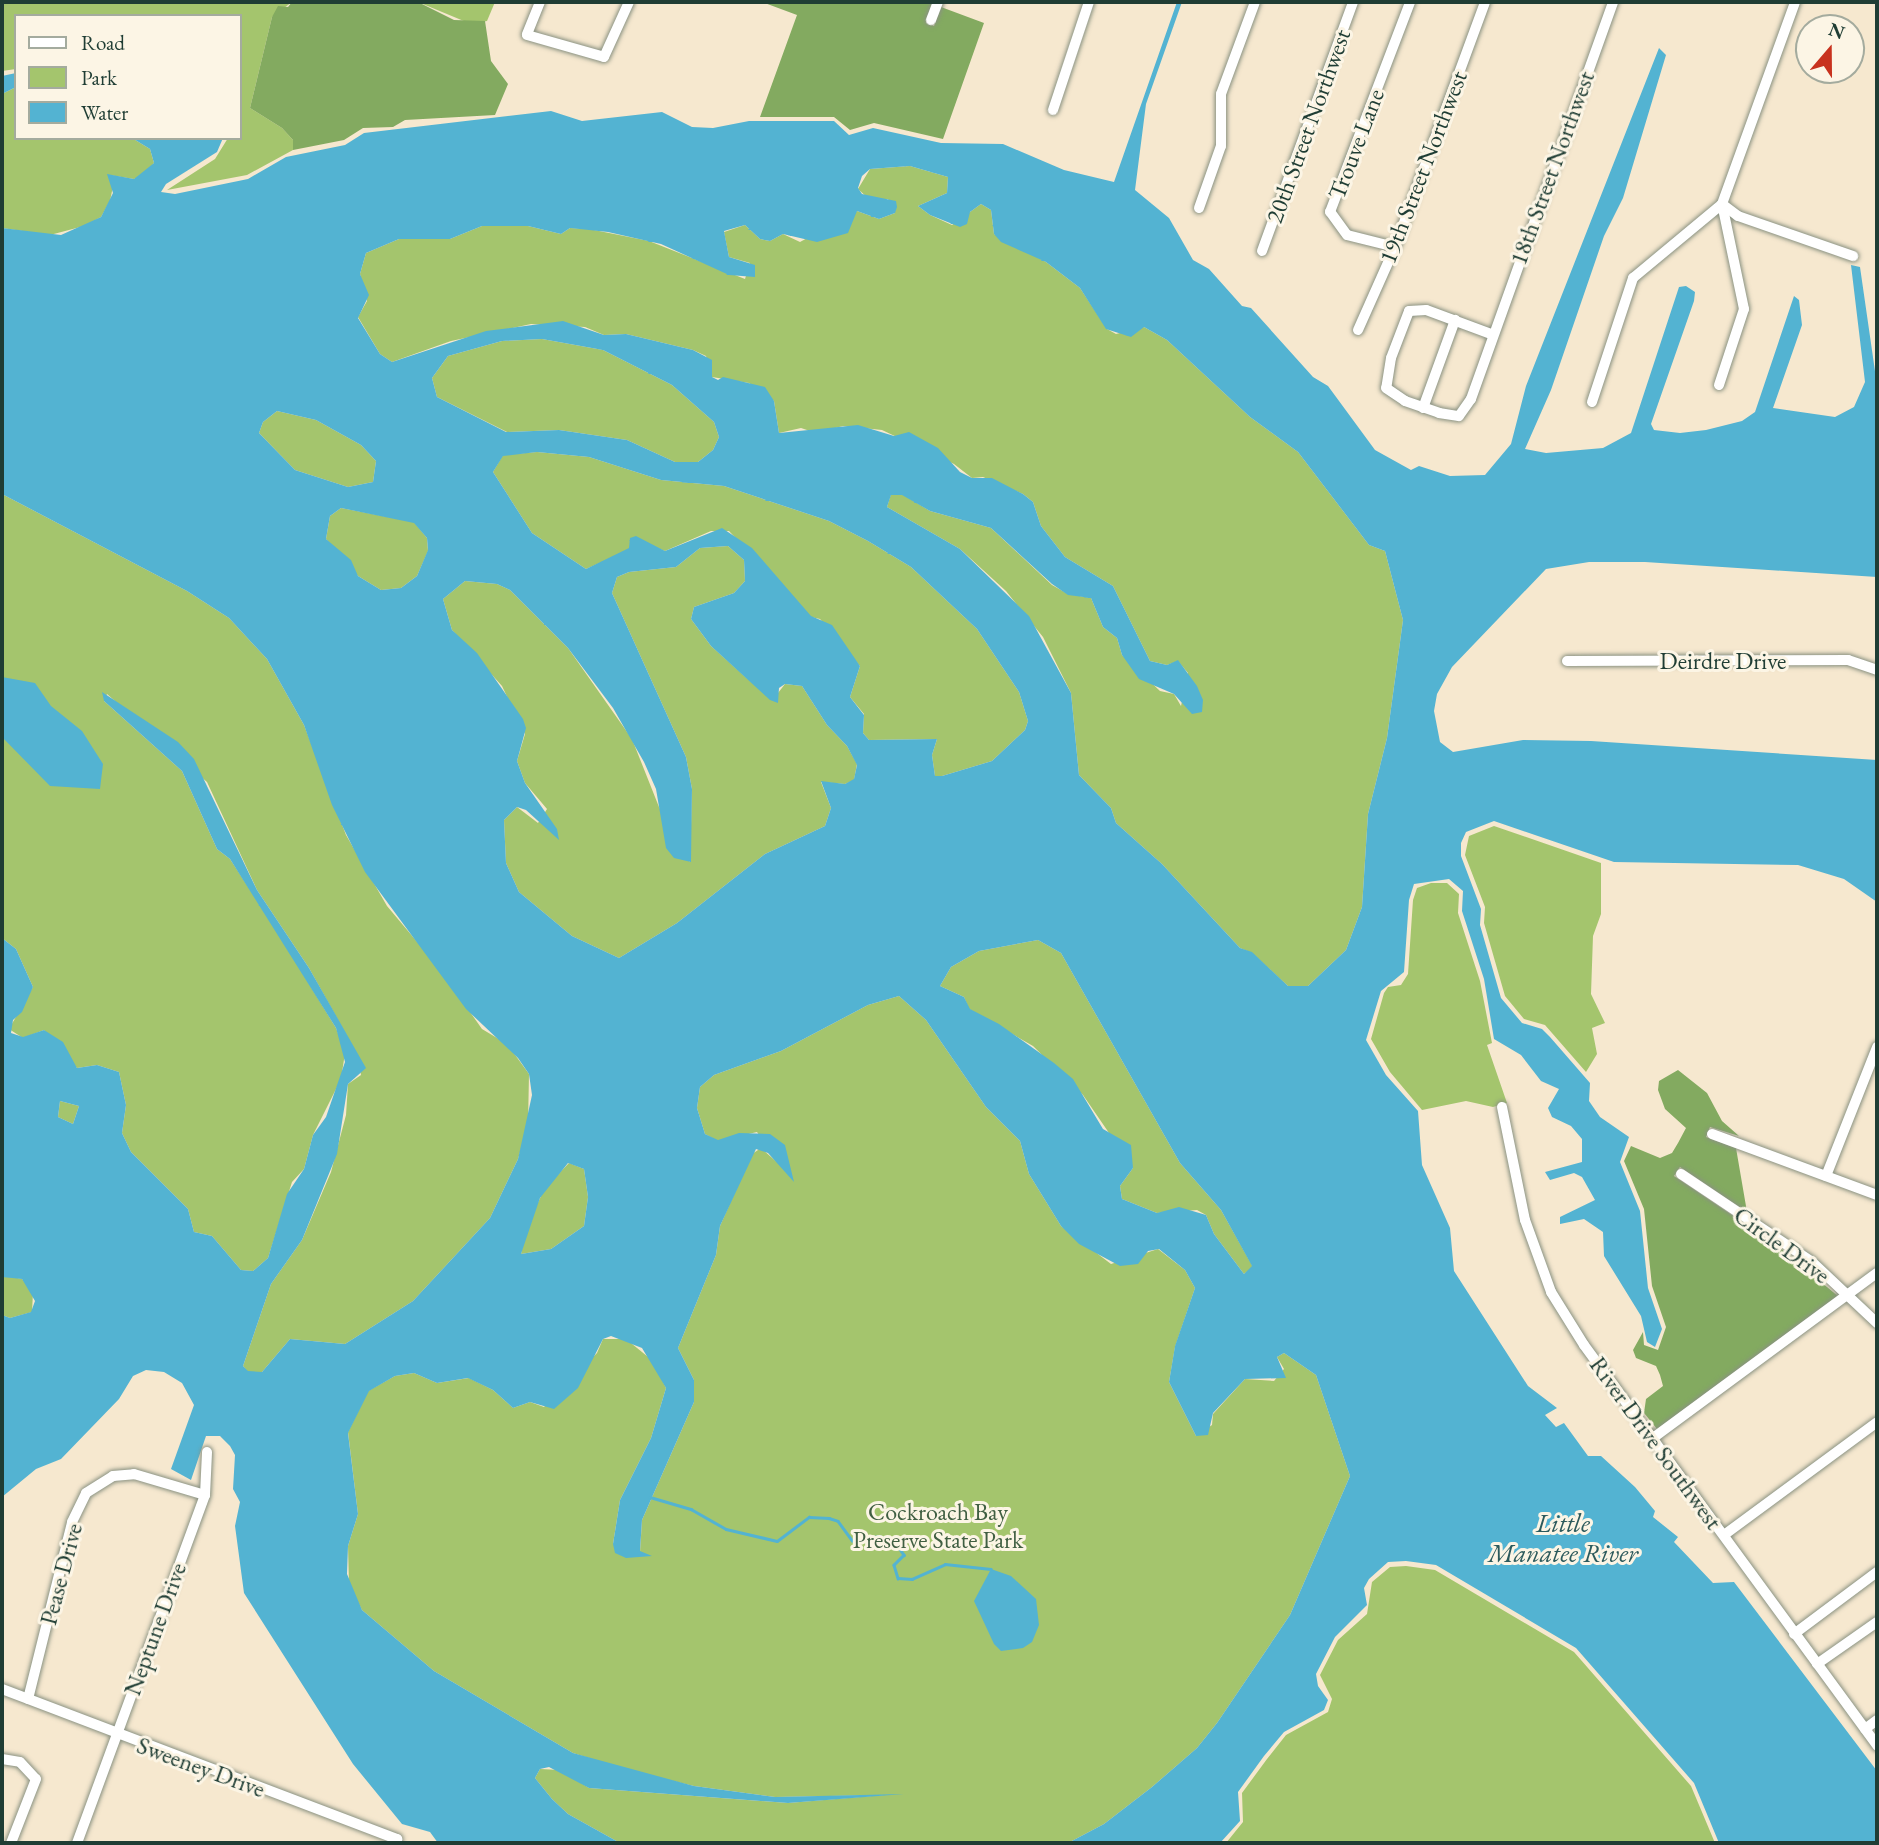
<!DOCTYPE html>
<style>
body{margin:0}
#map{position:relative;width:1879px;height:1845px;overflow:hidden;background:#f6e8cf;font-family:"EB Garamond",serif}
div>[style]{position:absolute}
.green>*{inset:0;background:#a4c56d}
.forest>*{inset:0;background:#83aa60}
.water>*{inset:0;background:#53b3d2}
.stream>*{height:2.5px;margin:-1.25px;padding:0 1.25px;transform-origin:1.25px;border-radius:1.25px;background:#53b3d2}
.roads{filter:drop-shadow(0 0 2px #8a9282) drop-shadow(0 0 2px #8a9282)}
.street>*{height:10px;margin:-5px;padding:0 5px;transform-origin:5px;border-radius:5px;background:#fff}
span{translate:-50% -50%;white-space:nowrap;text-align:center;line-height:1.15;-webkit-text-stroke:6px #fcf5e5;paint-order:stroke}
.street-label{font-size:24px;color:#1f3d34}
.park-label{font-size:24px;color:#405f42}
.water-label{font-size:26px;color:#2c5a5c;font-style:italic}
.frame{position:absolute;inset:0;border:4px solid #1f3d34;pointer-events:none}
.legend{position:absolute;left:14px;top:14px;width:228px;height:126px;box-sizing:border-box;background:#fcf5e5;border:2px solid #a4ab9e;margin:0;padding:9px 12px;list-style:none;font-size:21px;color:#1f3d34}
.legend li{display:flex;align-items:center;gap:14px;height:35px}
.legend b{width:35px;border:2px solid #a4ab9e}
.north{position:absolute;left:1795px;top:14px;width:70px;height:70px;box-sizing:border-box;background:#fcf5e5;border:2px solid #a4ab9e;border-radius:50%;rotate:20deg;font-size:19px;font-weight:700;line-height:28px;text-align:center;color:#1f3d34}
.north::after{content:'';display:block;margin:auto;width:24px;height:32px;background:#c8321e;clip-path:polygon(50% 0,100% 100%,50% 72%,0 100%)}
</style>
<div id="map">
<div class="green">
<i style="clip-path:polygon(2px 2px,292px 2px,272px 17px,250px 108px,282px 128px,293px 140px,293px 150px,247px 175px,167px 190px,215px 159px,228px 138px,240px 138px,240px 16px,16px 16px,16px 69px,2px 71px)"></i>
<i style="clip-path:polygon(418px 2px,495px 2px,487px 21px,471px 24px)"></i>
<i style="clip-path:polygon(16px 87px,16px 138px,132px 138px,150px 149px,154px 163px,144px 175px,134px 179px,109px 175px,113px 186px,110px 201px,101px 217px,84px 226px,50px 235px,2px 228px,2px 94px)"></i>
<i style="clip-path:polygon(910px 166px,948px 177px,947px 193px,918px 206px,930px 215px,952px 225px,981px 204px,991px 210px,994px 234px,1046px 262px,1080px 288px,1107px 329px,1116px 334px,1144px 327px,1167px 340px,1250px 417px,1298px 452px,1369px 545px,1385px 551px,1403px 620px,1387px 738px,1368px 814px,1362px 907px,1346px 950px,1308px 986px,1288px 986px,1252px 953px,1240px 948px,1162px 864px,1116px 823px,1111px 808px,1079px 775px,1071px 693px,1043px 637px,1006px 591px,960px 549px,887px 507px,891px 494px,902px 494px,930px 511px,991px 528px,1052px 585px,1068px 594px,1091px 598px,1103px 627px,1117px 638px,1122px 655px,1160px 691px,1174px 694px,1181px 706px,1188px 673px,1178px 661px,1167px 665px,1150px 661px,1113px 586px,1065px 557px,1041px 526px,1033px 502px,1023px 494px,983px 477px,972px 478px,954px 464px,882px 430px,843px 426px,816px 433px,801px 428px,779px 433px,774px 401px,749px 383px,712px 377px,706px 356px,693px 350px,626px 334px,604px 335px,585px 327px,531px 324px,451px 341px,392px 362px,380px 354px,358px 317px,367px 301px,360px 274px,366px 253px,399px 239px,450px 239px,482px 226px,528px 226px,561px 234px,570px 228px,589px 229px,649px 241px,745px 279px,750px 263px,729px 257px,724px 232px,745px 225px,760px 239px,770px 241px,783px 234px,800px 242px,857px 211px,879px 219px,895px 213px,888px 199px,869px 199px,858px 189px,870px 169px)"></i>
<i style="clip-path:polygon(542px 339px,603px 350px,672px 385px,714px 422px,719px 437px,713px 450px,698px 462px,675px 462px,627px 440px,559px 430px,507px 432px,437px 397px,432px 378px,448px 356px,502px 341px)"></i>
<i style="clip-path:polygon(277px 411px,316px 420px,361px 445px,376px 461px,373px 482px,348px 487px,295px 470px,259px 433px,263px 422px)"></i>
<i style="clip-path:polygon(537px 452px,589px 457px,661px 480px,724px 486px,829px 521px,868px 541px,911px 567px,977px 629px,1019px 692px,1028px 721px,1025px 730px,992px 761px,942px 776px,935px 776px,932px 755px,937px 739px,869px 740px,863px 733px,864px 714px,850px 697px,860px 666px,820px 619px,811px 617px,729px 531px,711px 531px,665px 551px,645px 543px,586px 569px,532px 533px,493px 472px,503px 455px)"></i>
<i style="clip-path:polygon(2px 494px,187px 591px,229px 618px,267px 659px,304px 725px,346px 835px,387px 906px,439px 968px,482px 1029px,507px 1044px,529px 1074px,528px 1125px,518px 1159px,490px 1218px,413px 1301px,345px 1344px,290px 1339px,262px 1372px,248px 1372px,243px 1366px,271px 1284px,302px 1240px,331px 1172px,346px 1115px,348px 1084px,361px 1075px,357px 1054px,309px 968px,257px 890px,207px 782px,107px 694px,104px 701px,182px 771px,217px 849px,230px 859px,273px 925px,336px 1028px,345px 1053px,341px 1079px,313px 1135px,304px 1169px,292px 1182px,268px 1258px,253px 1271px,241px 1270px,212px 1236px,194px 1232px,188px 1209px,131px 1152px,122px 1133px,126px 1105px,119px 1072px,97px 1065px,77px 1068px,44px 1030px,23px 1038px,9px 1029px,33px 987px,16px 949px,2px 938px)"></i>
<i style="clip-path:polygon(341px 508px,414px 522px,427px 538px,428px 551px,417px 576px,401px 588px,381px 590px,358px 576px,326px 539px,330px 516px)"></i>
<i style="clip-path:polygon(728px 546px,744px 560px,745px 581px,734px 593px,694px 607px,691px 619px,711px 646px,751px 682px,778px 693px,785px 684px,802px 686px,827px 725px,847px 746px,857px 764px,854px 780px,845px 784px,821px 782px,831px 808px,825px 826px,765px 854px,677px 923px,619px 958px,572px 936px,519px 892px,506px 863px,504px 820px,517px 807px,538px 823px,547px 809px,525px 783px,517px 761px,525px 734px,502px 686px,452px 630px,443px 599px,465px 581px,497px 584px,510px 590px,568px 648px,632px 739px,659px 807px,690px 862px,692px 789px,686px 757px,612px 593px,617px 577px,629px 572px,676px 567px,700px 548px)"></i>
<i style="clip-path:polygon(1494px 826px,1601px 863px,1601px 914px,1593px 936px,1591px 994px,1605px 1023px,1592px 1028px,1597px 1054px,1586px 1072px,1545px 1025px,1524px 1019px,1505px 996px,1484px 923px,1485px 907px,1465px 855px,1469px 836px)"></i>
<i style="clip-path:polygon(1431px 883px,1447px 883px,1459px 894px,1458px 913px,1480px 981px,1492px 1043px,1487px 1045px,1507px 1103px,1493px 1107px,1466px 1101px,1422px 1110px,1390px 1072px,1371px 1039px,1384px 993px,1388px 987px,1401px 985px,1408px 974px,1413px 900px,1417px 888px)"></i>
<i style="clip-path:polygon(1038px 940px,1061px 953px,1180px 1163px,1221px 1210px,1253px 1267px,1244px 1274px,1214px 1234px,1206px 1215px,1197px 1210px,1157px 1213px,1122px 1199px,1120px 1186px,1133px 1168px,1083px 1095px,1033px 1046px,969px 1009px,964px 997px,940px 986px,951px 967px,979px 951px)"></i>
<i style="clip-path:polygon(899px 996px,926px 1020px,986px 1107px,1020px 1141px,1029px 1174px,1061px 1226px,1111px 1264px,1158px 1249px,1185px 1270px,1195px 1288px,1175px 1347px,1169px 1382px,1196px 1436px,1212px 1425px,1213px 1414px,1245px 1379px,1274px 1381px,1284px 1369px,1277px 1357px,1284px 1353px,1316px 1375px,1350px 1476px,1290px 1615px,1217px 1723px,1197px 1748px,1152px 1787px,1104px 1824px,1068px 1843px,620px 1843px,568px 1814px,552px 1799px,535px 1778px,540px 1769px,560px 1770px,589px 1788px,747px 1800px,788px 1803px,884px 1795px,775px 1797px,694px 1786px,627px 1770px,573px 1753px,434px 1671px,362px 1610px,349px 1585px,348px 1546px,358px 1514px,348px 1432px,368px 1391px,395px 1376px,414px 1373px,437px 1383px,469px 1378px,493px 1390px,513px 1408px,530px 1402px,544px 1407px,597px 1353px,603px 1339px,626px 1339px,653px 1361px,666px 1388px,651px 1438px,620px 1500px,613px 1544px,650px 1555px,640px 1552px,642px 1520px,694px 1402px,694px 1380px,678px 1348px,716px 1255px,720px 1226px,752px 1154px,761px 1148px,779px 1164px,757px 1132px,718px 1141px,705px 1134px,697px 1108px,700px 1087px,714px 1075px,781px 1051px,868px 1005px)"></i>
<i style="clip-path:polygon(60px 1101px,79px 1106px,73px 1124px,58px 1117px)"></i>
<i style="clip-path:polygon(569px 1163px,584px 1169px,588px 1197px,584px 1226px,551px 1249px,521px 1254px,528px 1223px,545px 1188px)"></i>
<i style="clip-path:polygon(8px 1276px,22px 1279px,33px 1292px,32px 1312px,10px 1318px,2px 1315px,2px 1277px)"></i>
<i style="clip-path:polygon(1406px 1566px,1435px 1570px,1574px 1652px,1691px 1786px,1715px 1843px,1226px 1843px,1243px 1822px,1242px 1793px,1267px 1759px,1286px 1735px,1328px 1712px,1332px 1699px,1320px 1675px,1338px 1640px,1367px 1614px,1372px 1582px,1390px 1567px)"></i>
</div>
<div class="forest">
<i style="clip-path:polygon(292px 2px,418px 2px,454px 20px,485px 21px,491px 61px,508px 84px,495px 115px,405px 120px,393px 127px,363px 128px,344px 140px,293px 150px,293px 140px,282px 128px,250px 108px,272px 17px,278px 6px,288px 7px)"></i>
<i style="clip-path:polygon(762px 2px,926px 2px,932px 4px,926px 23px,934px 26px,941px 7px,984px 23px,943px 139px,874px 123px,850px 130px,834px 117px,760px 117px,797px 15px)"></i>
<i style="clip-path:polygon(1678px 1070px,1707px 1093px,1722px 1121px,1739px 1136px,1710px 1127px,1706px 1137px,1736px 1148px,1747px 1212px,1680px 1167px,1674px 1176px,1778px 1246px,1839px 1297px,1657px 1429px,1644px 1413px,1646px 1399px,1663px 1386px,1660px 1375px,1656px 1366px,1636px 1358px,1633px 1350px,1643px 1332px,1644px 1345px,1658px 1350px,1666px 1327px,1652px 1286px,1644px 1209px,1624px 1161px,1631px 1146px,1660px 1158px,1672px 1153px,1678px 1143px,1686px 1128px,1665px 1109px,1658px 1090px,1659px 1081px)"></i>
</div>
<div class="water">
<i style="clip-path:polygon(evenodd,1177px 2px,1182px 2px,1146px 104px,1135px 190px,1169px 218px,1193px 260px,1209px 269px,1242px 306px,1251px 308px,1313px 377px,1328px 386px,1375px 450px,1411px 470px,1419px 466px,1450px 476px,1485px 475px,1511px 444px,1526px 386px,1659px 48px,1666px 55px,1623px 198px,1604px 236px,1551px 390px,1525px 449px,1546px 453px,1603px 448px,1631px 433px,1679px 287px,1686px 286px,1695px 292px,1694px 301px,1651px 424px,1654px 430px,1680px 433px,1706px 430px,1742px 421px,1755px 412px,1794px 296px,1799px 300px,1802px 325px,1773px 408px,1835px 417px,1854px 407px,1865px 382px,1851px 265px,1860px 267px,1877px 385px,1877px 577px,1645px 562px,1589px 562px,1546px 569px,1452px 667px,1437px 694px,1434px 711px,1440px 742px,1453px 752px,1523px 740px,1591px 741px,1877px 760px,1877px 902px,1844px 879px,1798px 865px,1614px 862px,1494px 821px,1466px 832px,1461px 843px,1461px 856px,1481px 909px,1480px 925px,1501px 998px,1522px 1023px,1542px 1029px,1550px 1037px,1590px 1083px,1589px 1101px,1600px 1117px,1629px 1137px,1620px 1162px,1640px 1211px,1648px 1288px,1662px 1329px,1655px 1347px,1647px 1342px,1641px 1316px,1604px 1256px,1603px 1232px,1584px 1219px,1560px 1224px,1560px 1217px,1595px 1200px,1582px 1177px,1574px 1173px,1550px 1180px,1545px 1172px,1582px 1162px,1582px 1139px,1571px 1126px,1552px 1117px,1548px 1108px,1559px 1089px,1541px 1081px,1521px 1055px,1494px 1039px,1484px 979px,1462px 911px,1463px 891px,1449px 879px,1414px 884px,1409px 900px,1404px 972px,1381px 991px,1366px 1040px,1386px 1075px,1418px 1111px,1422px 1165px,1450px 1228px,1454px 1271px,1528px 1386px,1557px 1408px,1545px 1415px,1556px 1427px,1564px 1423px,1588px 1456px,1601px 1456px,1635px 1487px,1655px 1511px,1653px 1517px,1678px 1537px,1674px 1542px,1713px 1583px,1734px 1582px,1877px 1771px,1877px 1843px,1719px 1843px,1694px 1783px,1576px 1648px,1436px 1565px,1406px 1561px,1388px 1562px,1369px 1579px,1364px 1588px,1367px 1605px,1335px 1637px,1316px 1674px,1318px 1686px,1328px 1700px,1324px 1710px,1284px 1732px,1264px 1756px,1238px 1792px,1240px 1821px,1220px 1843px,1068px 1843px,1104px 1824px,1152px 1787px,1197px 1748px,1217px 1723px,1290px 1615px,1350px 1476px,1316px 1375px,1284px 1353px,1277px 1357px,1286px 1378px,1245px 1379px,1213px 1413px,1208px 1435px,1196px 1436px,1169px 1382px,1175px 1346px,1195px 1288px,1185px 1270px,1159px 1249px,1148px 1251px,1138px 1264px,1120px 1266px,1079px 1244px,1061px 1226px,1029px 1174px,1020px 1141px,986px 1107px,926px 1020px,899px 996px,868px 1005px,781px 1051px,714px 1075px,700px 1087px,697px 1108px,705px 1134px,718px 1140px,739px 1133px,770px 1134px,785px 1145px,794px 1182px,768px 1153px,756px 1149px,720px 1226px,716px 1255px,678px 1348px,694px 1380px,694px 1402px,642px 1520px,640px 1551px,652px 1556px,626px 1558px,615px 1553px,613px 1544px,620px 1500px,651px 1438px,666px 1388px,642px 1348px,611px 1336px,603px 1339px,578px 1388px,554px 1409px,530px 1402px,513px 1408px,493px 1390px,468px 1378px,437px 1383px,414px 1373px,395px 1376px,369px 1391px,348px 1433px,358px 1514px,348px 1546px,347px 1574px,362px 1610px,434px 1671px,573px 1753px,694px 1786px,775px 1797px,904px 1794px,788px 1803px,589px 1788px,549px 1767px,540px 1769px,535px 1778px,552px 1799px,568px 1814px,620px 1843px,438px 1843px,430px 1832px,402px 1824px,353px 1764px,244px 1593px,235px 1526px,240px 1502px,233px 1489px,235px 1455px,230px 1446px,220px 1436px,206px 1436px,191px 1480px,171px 1469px,194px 1405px,182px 1383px,164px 1372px,146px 1370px,133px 1376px,119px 1399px,61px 1459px,36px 1469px,2px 1497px,2px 1315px,10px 1318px,31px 1312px,35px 1301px,22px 1279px,2px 1277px,2px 938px,16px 949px,33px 987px,22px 1012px,13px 1020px,11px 1033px,23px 1037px,44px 1030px,63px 1042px,77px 1068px,97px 1065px,119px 1072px,126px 1105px,122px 1133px,131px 1152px,188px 1209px,194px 1232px,212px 1236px,241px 1270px,253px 1271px,268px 1258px,287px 1194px,304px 1169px,313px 1135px,326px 1117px,345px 1062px,336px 1028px,230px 859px,217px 849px,182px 771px,104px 701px,102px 692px,178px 742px,194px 759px,257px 890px,309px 968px,366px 1068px,348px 1084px,337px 1154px,302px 1240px,271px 1284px,243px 1366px,248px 1371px,262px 1372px,290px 1339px,345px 1344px,413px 1301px,490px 1218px,518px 1159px,532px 1095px,529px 1074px,518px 1058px,466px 1009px,365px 872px,332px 805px,304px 725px,267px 659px,229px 618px,187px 591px,2px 494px,2px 228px,61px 235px,101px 217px,113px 193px,107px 174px,134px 179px,154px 163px,150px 149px,132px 138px,223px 138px,217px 152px,166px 184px,161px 192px,175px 194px,248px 179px,286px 157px,345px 145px,364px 133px,551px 111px,582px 121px,662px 112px,692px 127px,713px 128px,749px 121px,834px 121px,849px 135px,873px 128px,941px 143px,1003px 144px,1064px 170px,1114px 182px,1177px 2px,910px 166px,948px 177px,947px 193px,918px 206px,930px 215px,960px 227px,967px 224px,970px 212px,981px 204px,991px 210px,994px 234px,1001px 242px,1046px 262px,1080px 288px,1106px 329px,1131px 337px,1144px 327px,1167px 340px,1250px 417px,1298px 452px,1369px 545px,1385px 551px,1403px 620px,1387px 738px,1368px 814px,1362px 907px,1346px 950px,1308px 986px,1288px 986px,1252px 952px,1240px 948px,1162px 864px,1116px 823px,1111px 808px,1079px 775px,1071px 693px,1029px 616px,960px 549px,887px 507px,891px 495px,902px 495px,930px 511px,991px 528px,1052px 584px,1068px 595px,1091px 598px,1103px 627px,1117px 638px,1122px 655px,1139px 679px,1174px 694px,1192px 714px,1202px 712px,1203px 700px,1197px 686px,1178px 660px,1167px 665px,1150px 661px,1113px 586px,1065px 557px,1041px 526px,1033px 502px,1023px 494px,992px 478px,972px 478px,960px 472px,938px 448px,909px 432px,894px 436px,858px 425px,779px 433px,774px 401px,765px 387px,723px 377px,718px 380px,712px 377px,712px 360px,693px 350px,626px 334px,604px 335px,563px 321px,486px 331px,392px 362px,380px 354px,358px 318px,369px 295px,360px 274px,366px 253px,399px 239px,450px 239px,482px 226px,528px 226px,561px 234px,570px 228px,608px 232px,661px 244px,729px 275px,755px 277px,755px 265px,729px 257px,724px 231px,745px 225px,760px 239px,770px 241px,783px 234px,817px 242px,848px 233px,857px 211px,879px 219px,895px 213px,897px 207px,896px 201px,862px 194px,858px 188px,862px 176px,870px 169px,910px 166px,1177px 2px,542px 339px,603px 350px,672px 385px,714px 422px,719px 437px,713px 450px,698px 462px,675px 462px,627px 440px,559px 430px,506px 432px,437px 397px,432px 378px,448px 356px,502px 341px,542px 339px,1177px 2px,277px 411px,316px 420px,361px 445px,376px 461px,373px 482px,348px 487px,295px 470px,259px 433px,263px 422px,277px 411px,1177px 2px,537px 452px,589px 457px,661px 480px,724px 486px,829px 521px,868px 541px,911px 567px,977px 629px,1019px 692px,1028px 721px,1025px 730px,992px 761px,942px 776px,935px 776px,932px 755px,937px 739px,869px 740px,863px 733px,864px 715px,850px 697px,860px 666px,832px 625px,811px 616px,752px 548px,722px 528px,665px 551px,636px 536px,630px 538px,629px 548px,586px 569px,532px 533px,493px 472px,503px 456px,537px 452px,1177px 2px,341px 508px,414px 523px,427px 538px,428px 550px,417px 576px,401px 588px,381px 590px,358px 576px,351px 560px,326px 539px,330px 516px,341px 508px,1177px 2px,728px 546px,744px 560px,745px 581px,734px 593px,694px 607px,691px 619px,711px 646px,770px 700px,778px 703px,779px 688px,785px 684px,802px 686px,827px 725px,847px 746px,857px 765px,854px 779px,845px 784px,821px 781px,831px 808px,825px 826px,765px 854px,677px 923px,619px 958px,572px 936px,519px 892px,506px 863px,504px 820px,517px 807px,526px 810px,559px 840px,557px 829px,525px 783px,517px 761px,526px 728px,523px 719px,477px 653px,452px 630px,443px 599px,465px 581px,497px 584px,510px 590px,568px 648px,613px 708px,644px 762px,656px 789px,666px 848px,674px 858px,691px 862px,692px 789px,686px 757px,612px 593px,617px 577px,629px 572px,676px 567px,700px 548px,728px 546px,1177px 2px,1038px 940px,1061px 953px,1180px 1163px,1221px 1210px,1252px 1266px,1244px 1274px,1214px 1234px,1206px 1215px,1179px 1207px,1157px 1213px,1122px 1199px,1120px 1186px,1133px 1168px,1131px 1145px,1103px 1129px,1073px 1079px,1054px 1063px,999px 1024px,970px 1009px,964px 997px,940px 986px,951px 967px,979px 951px,1038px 940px,1177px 2px,60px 1101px,79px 1106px,73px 1124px,58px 1117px,60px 1101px,1177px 2px,568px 1163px,584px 1169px,588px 1197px,584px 1226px,551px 1249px,521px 1254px,540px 1198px,568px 1163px)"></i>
<i style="clip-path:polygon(16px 73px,16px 87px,2px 94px,2px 76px)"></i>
<i style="clip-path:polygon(2px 677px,35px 683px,51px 706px,82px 731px,103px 764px,100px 789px,50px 786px,2px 737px)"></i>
<i style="clip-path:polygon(991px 1569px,1011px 1576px,1036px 1599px,1039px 1625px,1032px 1642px,1023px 1648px,1001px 1651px,994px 1644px,974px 1601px)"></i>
</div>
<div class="stream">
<i style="left:650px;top:1497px;width:43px;rotate:16.3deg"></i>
<i style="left:691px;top:1509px;width:40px;rotate:29.7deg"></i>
<i style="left:726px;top:1529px;width:52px;rotate:13.2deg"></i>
<i style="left:777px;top:1541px;width:40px;rotate:-37deg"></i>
<i style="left:809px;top:1517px;width:20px;rotate:3deg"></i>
<i style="left:829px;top:1518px;width:9px;rotate:18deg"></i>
<i style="left:838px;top:1521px;width:24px;rotate:54deg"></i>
<i style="left:852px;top:1540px;width:27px;rotate:-8deg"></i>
<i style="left:879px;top:1536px;width:17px;rotate:21deg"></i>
<i style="left:895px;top:1542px;width:16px;rotate:55deg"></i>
<i style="left:904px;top:1555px;width:14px;rotate:135deg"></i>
<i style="left:894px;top:1565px;width:14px;rotate:73deg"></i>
<i style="left:898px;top:1578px;width:14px;rotate:4deg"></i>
<i style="left:912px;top:1579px;width:36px;rotate:-24deg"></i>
<i style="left:945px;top:1564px;width:46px;rotate:6.2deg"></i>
</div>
<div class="roads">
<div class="street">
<i style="left:540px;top:2px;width:35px;rotate:112deg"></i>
<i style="left:527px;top:35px;width:80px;rotate:15.9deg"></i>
<i style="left:604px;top:57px;width:60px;rotate:-65.6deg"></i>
<i style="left:931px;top:20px;width:19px;rotate:-69deg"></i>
<i style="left:1053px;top:110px;width:114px;rotate:-71.6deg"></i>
<i style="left:1722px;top:204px;width:215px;rotate:-70.1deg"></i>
<i style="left:1722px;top:204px;width:20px;rotate:37deg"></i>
<i style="left:1738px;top:216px;width:122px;rotate:19.2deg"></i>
<i style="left:1199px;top:208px;width:66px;rotate:-70.5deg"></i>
<i style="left:1221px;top:146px;width:52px;rotate:-90deg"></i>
<i style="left:1221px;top:94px;width:98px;rotate:-69.7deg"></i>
<i style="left:1395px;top:247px;width:49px;rotate:-166deg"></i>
<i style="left:1347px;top:235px;width:29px;rotate:-126deg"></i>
<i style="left:1330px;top:212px;width:225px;rotate:-69.1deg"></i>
<i style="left:1262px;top:251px;width:265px;rotate:-69.9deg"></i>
<i style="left:1358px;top:330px;width:91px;rotate:-66deg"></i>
<i style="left:1395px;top:247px;width:261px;rotate:-69.8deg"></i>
<i style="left:1491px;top:334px;width:69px;rotate:-159.7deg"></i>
<i style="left:1426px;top:310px;width:17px;rotate:177deg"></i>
<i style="left:1409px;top:311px;width:50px;rotate:111deg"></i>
<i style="left:1391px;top:358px;width:30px;rotate:99deg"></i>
<i style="left:1386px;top:388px;width:23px;rotate:34deg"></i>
<i style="left:1405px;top:401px;width:36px;rotate:19deg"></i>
<i style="left:1439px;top:413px;width:20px;rotate:9deg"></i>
<i style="left:1459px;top:416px;width:21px;rotate:-55deg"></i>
<i style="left:1471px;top:399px;width:422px;rotate:-70.3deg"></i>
<i style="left:1719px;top:385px;width:80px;rotate:-71.8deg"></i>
<i style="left:1744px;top:309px;width:107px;rotate:-101.8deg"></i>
<i style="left:1592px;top:402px;width:131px;rotate:-71.7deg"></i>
<i style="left:1633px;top:278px;width:116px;rotate:-39.7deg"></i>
<i style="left:1423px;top:408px;width:94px;rotate:-70deg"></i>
<i style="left:1567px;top:661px;width:281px;rotate:-0.2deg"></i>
<i style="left:1848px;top:660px;width:31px;rotate:19deg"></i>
<i style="left:1502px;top:1107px;width:115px;rotate:78.5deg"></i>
<i style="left:1525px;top:1220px;width:77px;rotate:70.1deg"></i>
<i style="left:1551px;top:1292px;width:62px;rotate:58.1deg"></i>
<i style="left:1584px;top:1345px;width:497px;rotate:53.8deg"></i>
<i style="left:1712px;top:1134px;width:176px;rotate:20.3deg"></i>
<i style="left:1681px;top:1174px;width:156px;rotate:33.8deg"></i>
<i style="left:1811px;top:1261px;width:91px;rotate:43.2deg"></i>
<i style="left:1826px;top:1176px;width:139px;rotate:-68.4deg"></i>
<i style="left:1653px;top:1438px;width:278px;rotate:-36.4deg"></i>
<i style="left:1724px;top:1535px;width:190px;rotate:-36.4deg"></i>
<i style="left:1794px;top:1634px;width:104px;rotate:-36.8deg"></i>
<i style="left:1817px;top:1664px;width:73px;rotate:-35deg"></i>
<i style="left:2px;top:1689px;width:423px;rotate:20.8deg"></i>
<i style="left:397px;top:1839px;width:4px;rotate:104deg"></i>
<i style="left:28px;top:1699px;width:182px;rotate:-76deg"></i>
<i style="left:72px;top:1522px;width:32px;rotate:-64deg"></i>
<i style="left:86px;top:1493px;width:32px;rotate:-32deg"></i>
<i style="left:113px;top:1476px;width:21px;rotate:-5deg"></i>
<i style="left:134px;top:1474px;width:74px;rotate:16.5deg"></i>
<i style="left:1865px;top:1729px;width:15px;rotate:-37deg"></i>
<i style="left:2px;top:1759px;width:18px;rotate:9deg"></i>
<i style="left:20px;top:1762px;width:23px;rotate:47deg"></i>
<i style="left:36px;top:1779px;width:69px;rotate:111.3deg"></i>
<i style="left:77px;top:1843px;width:371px;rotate:-69.8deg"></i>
<i style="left:205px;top:1495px;width:43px;rotate:-87.3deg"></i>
</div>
</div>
<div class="street-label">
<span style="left:1308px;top:126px;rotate:-70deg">20th Street Northwest</span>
<span style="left:1356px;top:144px;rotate:-69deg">Trouve Lane</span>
<span style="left:1423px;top:167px;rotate:-69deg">19th Street Northwest</span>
<span style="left:1552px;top:168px;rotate:-70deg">18th Street Northwest</span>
<span style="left:1723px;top:661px">Deirdre Drive</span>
<span style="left:1782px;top:1245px;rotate:36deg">Circle Drive</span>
<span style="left:1656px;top:1443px;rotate:54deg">River Drive Southwest</span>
<span style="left:61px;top:1574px;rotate:-75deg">Pease Drive</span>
<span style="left:155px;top:1629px;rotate:-70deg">Neptune Drive</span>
<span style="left:201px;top:1767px;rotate:20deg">Sweeney Drive</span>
</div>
<div class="park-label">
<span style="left:938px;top:1526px">Cockroach Bay<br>Preserve State Park</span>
</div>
<div class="water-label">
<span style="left:1563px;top:1539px">Little<br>Manatee River</span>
</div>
<div class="frame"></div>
<ul class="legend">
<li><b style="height:9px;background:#fff"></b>Road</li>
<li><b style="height:19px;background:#a4c56d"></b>Park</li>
<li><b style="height:19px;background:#53b3d2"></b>Water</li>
</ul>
<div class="north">N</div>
</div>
